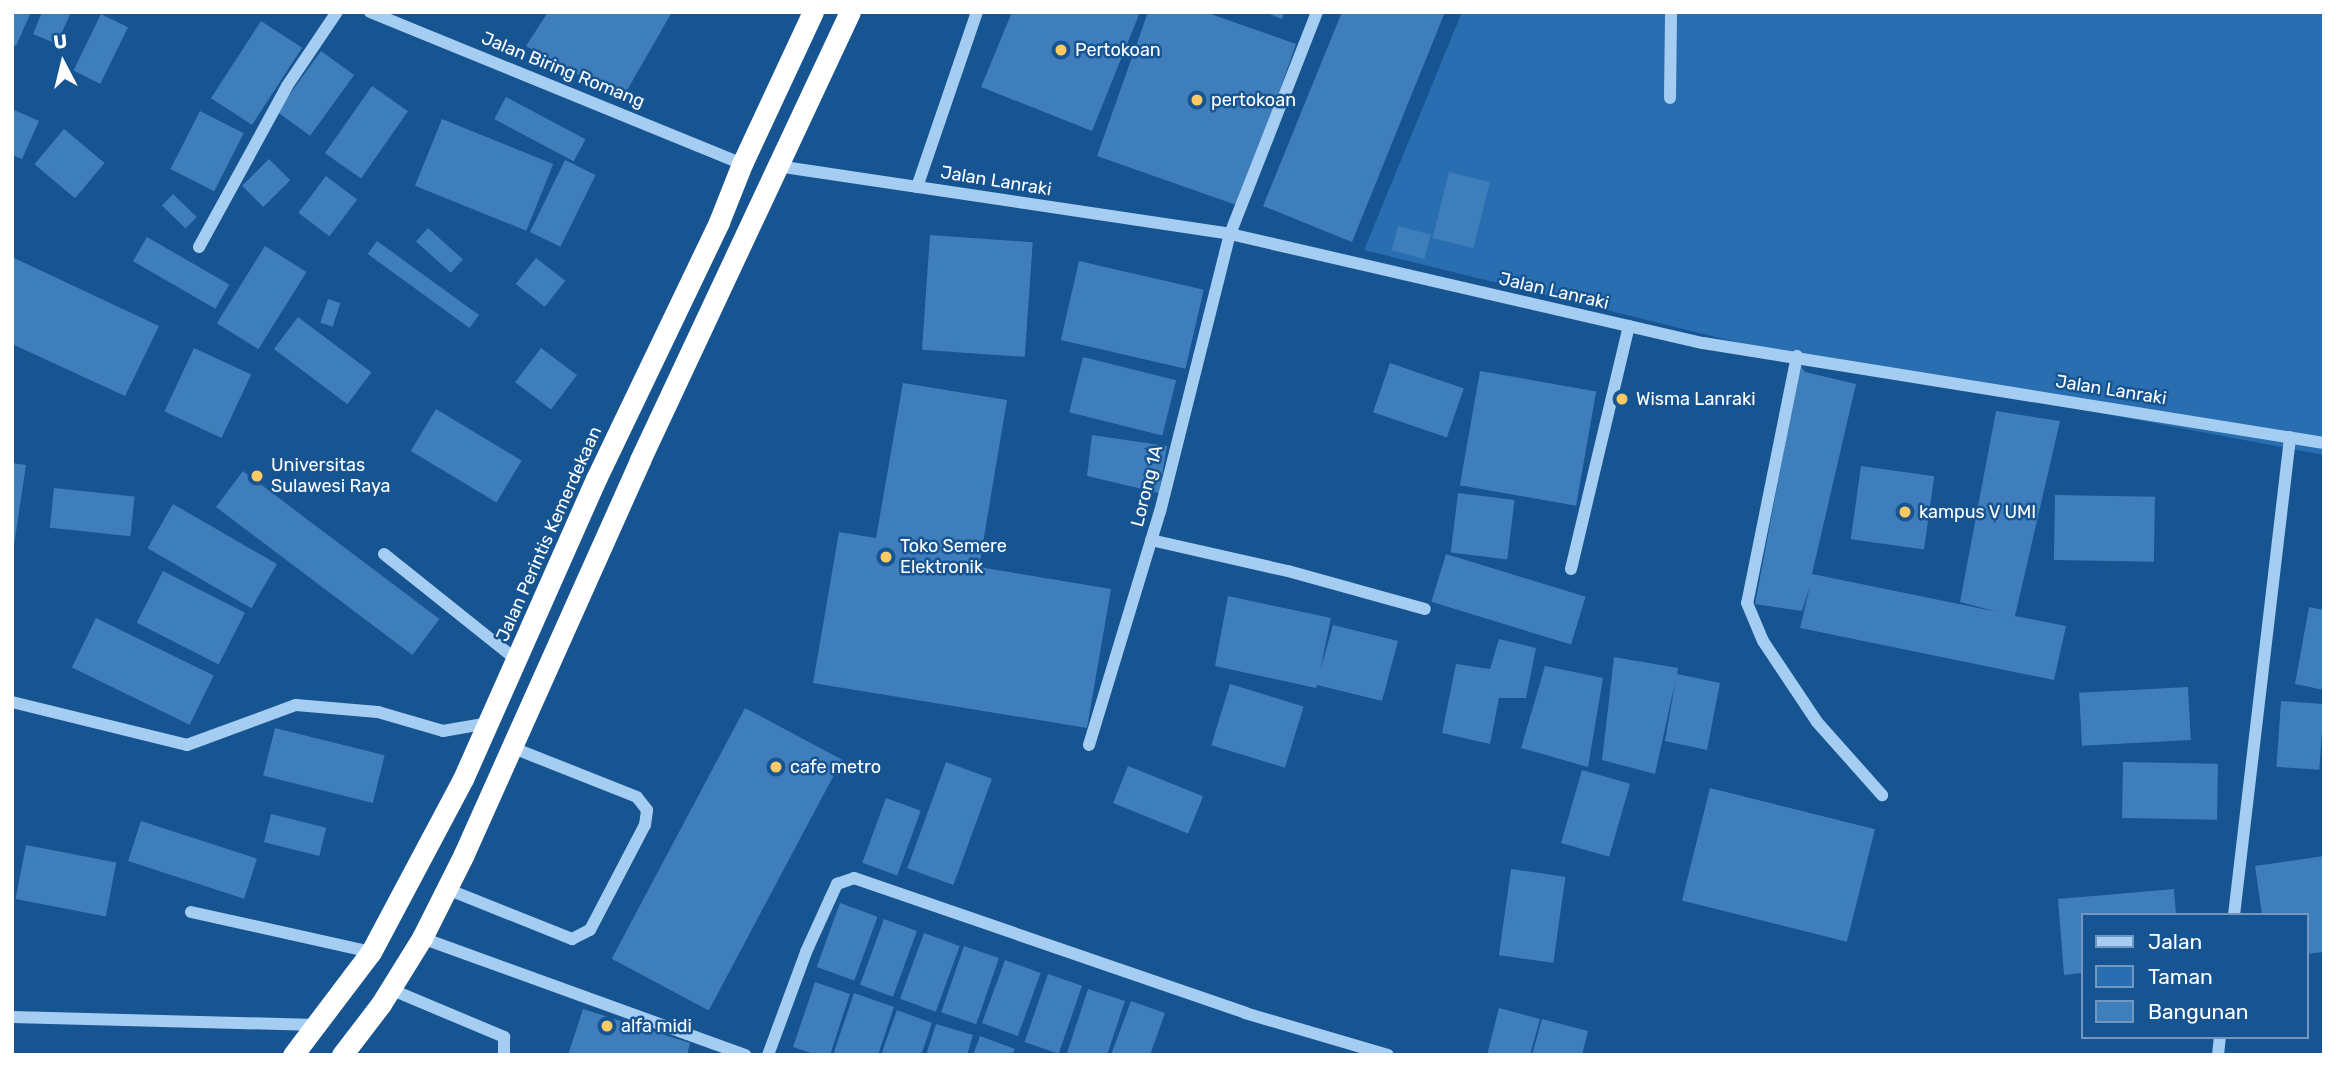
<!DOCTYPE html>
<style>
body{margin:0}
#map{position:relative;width:2336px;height:1067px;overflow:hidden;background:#165492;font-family:Rubik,sans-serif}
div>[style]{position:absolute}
.green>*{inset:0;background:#286eb1}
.building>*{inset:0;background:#3e7eba;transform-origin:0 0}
.minor>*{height:12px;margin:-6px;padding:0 6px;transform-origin:6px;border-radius:6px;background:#a5ccf1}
.highway>*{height:21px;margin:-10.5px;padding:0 10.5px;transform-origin:10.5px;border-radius:10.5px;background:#fff}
.dots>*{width:19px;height:19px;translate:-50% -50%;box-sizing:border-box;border:4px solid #165492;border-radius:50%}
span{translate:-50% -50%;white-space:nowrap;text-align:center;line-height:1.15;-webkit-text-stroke:5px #165492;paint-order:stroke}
.poi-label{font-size:18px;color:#fff}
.left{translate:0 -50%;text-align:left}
.street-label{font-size:18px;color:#fff}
.frame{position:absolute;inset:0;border:14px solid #fff;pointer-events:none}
.legend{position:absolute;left:2081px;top:913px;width:228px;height:126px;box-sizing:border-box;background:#165492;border:2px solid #7398be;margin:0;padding:9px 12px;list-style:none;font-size:21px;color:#fff}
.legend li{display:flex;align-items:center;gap:14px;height:35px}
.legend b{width:35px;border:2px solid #7398be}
.north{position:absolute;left:28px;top:28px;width:70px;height:70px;-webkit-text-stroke:5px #165492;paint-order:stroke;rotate:353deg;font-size:19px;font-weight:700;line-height:28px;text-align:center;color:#fff}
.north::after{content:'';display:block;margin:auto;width:24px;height:32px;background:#fff;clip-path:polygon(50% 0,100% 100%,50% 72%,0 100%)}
</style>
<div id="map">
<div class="green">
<i style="clip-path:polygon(1462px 12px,2324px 12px,2324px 455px,1780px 353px,1364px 250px)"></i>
</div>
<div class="building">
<i style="clip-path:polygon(12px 12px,31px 12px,16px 46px,12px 44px)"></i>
<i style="clip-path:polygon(42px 12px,71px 12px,57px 44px,33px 34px)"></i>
<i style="clip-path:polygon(548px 12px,672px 12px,622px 99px,526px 46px)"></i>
<i style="clip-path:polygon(1012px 12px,1140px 12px,1092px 131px,981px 87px)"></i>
<i style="clip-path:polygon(1148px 12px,1205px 12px,1296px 44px,1239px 206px,1097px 156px)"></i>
<i style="clip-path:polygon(1264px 12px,1284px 12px,1282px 19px)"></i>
<i style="clip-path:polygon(1342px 12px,1445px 12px,1352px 242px,1263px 206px)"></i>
<i style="left:101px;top:14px;width:30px;height:63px;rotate:26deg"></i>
<i style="left:261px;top:21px;width:49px;height:92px;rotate:33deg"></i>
<i style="left:321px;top:51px;width:41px;height:75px;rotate:36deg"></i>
<i style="left:372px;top:86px;width:44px;height:82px;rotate:35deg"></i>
<i style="left:506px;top:97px;width:90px;height:25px;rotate:28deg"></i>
<i style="clip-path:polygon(12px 109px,39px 121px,22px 159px,12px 155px)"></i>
<i style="left:200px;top:111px;width:49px;height:65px;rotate:27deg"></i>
<i style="left:442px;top:119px;width:120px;height:72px;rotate:22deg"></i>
<i style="left:64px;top:129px;width:53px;height:46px;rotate:40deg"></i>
<i style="left:269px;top:159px;width:30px;height:38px;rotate:45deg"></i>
<i style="left:565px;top:160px;width:34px;height:80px;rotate:26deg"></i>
<i style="left:1449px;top:172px;width:42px;height:68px;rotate:14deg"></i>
<i style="left:326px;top:176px;width:39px;height:46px;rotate:37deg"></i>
<i style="left:173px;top:194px;width:33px;height:16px;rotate:44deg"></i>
<i style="left:1398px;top:226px;width:34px;height:25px;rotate:15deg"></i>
<i style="left:428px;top:228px;width:47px;height:18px;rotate:42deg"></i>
<i style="left:930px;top:235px;width:103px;height:115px;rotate:4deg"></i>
<i style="left:147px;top:237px;width:95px;height:28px;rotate:30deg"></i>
<i style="left:377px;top:241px;width:126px;height:16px;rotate:36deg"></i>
<i style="left:265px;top:246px;width:49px;height:91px;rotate:32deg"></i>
<i style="clip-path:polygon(12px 257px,159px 326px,125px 396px,12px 344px)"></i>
<i style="left:536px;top:258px;width:37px;height:33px;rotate:38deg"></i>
<i style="left:1079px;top:261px;width:128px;height:81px;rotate:13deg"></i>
<i style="left:328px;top:299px;width:13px;height:25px;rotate:18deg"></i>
<i style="left:298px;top:317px;width:92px;height:40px;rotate:37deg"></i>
<i style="left:194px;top:348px;width:63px;height:70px;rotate:25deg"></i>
<i style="left:541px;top:348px;width:45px;height:43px;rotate:37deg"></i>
<i style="left:1083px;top:357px;width:96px;height:57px;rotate:14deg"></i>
<i style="left:1390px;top:363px;width:78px;height:52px;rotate:19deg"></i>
<i style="clip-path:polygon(1800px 365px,1805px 372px,1856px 384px,1812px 574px,1998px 612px,1960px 602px,1996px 411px,2060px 421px,2015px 616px,2066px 626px,2054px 680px,1800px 628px,1810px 586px,1802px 611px,1755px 604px)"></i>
<i style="left:1480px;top:371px;width:118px;height:116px;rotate:10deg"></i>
<i style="clip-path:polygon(903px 383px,1007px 400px,979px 567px,1111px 589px,1087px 728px,813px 683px,839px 532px,876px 538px)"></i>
<i style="left:436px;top:409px;width:100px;height:49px;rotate:31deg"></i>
<i style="clip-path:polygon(1092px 435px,1167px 446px,1159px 493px,1087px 476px)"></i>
<i style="clip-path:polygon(12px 463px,26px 465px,14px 545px,12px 545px)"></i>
<i style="left:1861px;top:466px;width:74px;height:74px;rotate:8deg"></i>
<i style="left:243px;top:471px;width:246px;height:45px;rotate:37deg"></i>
<i style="left:54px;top:488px;width:81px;height:40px;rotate:6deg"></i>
<i style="left:1458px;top:493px;width:57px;height:60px;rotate:7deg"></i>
<i style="left:2055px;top:495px;width:100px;height:65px;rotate:1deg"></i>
<i style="left:173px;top:504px;width:120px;height:51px;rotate:30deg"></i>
<i style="left:1446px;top:554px;width:146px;height:50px;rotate:17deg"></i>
<i style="left:163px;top:571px;width:92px;height:58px;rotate:27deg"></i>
<i style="clip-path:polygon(1228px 596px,1331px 618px,1320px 671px,1333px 625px,1398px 641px,1382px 701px,1317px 685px,1316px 688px,1215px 666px)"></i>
<i style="clip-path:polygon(2309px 607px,2324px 610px,2324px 690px,2295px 684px)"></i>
<i style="left:96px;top:618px;width:131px;height:55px;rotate:26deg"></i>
<i style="clip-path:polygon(1499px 639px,1536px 648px,1526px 698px,1499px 698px,1490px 744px,1442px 733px,1456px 664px,1490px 669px)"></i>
<i style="clip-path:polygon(1614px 657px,1678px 668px,1677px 674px,1720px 683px,1707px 750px,1665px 741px,1676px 678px,1655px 774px,1602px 760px)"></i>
<i style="clip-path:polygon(1545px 666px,1603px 678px,1588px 767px,1521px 748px)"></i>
<i style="left:1230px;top:684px;width:77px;height:64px;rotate:17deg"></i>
<i style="left:2188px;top:687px;width:53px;height:109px;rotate:87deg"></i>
<i style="left:2281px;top:701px;width:43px;height:66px;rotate:4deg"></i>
<i style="left:745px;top:708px;width:110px;height:284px;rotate:28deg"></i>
<i style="left:275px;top:728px;width:113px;height:49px;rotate:14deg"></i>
<i style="left:946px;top:762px;width:49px;height:113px;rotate:20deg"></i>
<i style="left:2123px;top:762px;width:95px;height:56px;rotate:1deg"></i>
<i style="left:1128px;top:766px;width:81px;height:40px;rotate:22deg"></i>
<i style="left:1582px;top:770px;width:50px;height:76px;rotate:16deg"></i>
<i style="left:1710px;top:788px;width:170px;height:116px;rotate:14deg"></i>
<i style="left:886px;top:798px;width:37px;height:69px;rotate:20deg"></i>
<i style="left:271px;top:814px;width:57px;height:29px;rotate:14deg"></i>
<i style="left:141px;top:821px;width:122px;height:42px;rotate:18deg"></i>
<i style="left:26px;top:845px;width:92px;height:55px;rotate:11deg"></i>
<i style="clip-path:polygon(2324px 856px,2324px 952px,2306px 954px,2306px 915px,2262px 915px,2255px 866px)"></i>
<i style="left:1511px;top:869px;width:55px;height:87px;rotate:8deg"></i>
<i style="clip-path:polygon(2174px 889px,2176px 915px,2082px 915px,2082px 973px,2064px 975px,2058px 899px)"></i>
<i style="left:840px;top:903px;width:40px;height:68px;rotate:20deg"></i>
<i style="left:884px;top:919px;width:35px;height:70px;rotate:20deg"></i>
<i style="left:924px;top:933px;width:38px;height:70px;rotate:20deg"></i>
<i style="left:964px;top:946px;width:37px;height:70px;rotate:19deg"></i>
<i style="left:1005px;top:960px;width:38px;height:67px;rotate:20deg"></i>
<i style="left:1048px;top:974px;width:36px;height:72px;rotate:19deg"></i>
<i style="clip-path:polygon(815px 982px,850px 994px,830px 1055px,817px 1055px,793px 1047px)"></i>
<i style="clip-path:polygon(1088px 989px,1125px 1001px,1107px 1055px,1067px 1053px)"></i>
<i style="clip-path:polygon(854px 993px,894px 1007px,878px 1055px,833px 1055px)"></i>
<i style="clip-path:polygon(1131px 1001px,1165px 1013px,1150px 1055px,1111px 1055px)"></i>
<i style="clip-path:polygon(1499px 1008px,1540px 1019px,1530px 1055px,1487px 1055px)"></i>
<i style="clip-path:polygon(583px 1009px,690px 1043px,687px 1055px,568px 1055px)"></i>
<i style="clip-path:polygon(897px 1010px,932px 1023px,921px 1055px,881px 1055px)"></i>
<i style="clip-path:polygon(1542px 1019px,1588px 1031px,1582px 1055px,1532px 1055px)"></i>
<i style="clip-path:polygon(936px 1024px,973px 1035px,967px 1055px,926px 1055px)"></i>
<i style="clip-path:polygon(980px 1036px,1015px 1049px,1012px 1055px,973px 1055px)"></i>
</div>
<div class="minor">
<i style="left:370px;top:12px;width:402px;rotate:22.2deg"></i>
<i style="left:1670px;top:98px;width:86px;rotate:-89.3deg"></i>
<i style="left:777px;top:166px;width:458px;rotate:8.5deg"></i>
<i style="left:1230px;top:234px;width:485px;rotate:13deg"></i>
<i style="left:1703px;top:343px;width:629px;rotate:9.15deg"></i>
<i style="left:917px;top:187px;width:185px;rotate:-71.1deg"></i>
<i style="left:199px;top:247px;width:183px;rotate:-61.3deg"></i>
<i style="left:287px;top:86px;width:89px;rotate:-56deg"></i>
<i style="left:1797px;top:356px;width:252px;rotate:101.4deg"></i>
<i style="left:1747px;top:603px;width:41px;rotate:67.2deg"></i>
<i style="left:1763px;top:641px;width:97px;rotate:56.3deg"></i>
<i style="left:1817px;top:722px;width:98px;rotate:48.3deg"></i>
<i style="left:1151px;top:540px;width:140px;rotate:12.8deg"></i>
<i style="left:1288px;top:571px;width:142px;rotate:15.5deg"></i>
<i style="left:384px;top:554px;width:170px;rotate:38.6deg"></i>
<i style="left:1571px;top:569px;width:250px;rotate:-76.6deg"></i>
<i style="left:12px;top:702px;width:180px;rotate:13.8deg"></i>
<i style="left:187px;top:745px;width:116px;rotate:-20.2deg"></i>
<i style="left:296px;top:705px;width:82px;rotate:4.9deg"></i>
<i style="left:378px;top:712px;width:68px;rotate:16.3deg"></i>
<i style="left:443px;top:731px;width:47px;rotate:-9.9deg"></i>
<i style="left:1089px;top:745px;width:244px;rotate:-73.1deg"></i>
<i style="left:1160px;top:512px;width:287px;rotate:-75.9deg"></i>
<i style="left:1230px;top:234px;width:238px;rotate:-68.6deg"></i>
<i style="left:447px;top:889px;width:135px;rotate:21.8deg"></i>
<i style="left:572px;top:939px;width:20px;rotate:-27deg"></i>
<i style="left:590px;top:930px;width:119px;rotate:-62.4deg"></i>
<i style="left:645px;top:825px;width:15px;rotate:-82deg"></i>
<i style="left:647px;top:810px;width:16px;rotate:-128deg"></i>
<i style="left:637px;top:797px;width:133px;rotate:-158.4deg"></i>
<i style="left:191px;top:912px;width:184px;rotate:12.5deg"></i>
<i style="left:2234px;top:915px;width:481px;rotate:-83.3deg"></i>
<i style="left:422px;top:938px;width:344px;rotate:19.9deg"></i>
<i style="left:390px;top:989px;width:124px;rotate:22.8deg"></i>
<i style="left:504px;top:1037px;width:18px;rotate:90deg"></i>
<i style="left:12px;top:1017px;width:305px;rotate:1.5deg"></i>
<i style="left:768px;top:1055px;width:110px;rotate:-69.7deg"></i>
<i style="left:806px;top:952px;width:58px;rotate:-65.6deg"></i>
<i style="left:830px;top:899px;width:17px;rotate:-65deg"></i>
<i style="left:837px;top:884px;width:18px;rotate:-19deg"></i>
<i style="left:854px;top:878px;width:414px;rotate:19deg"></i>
<i style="left:1245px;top:1013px;width:149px;rotate:16.4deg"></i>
<i style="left:2218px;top:1055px;width:18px;rotate:-84deg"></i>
</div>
<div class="highway">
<i style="left:293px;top:1055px;width:129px;rotate:-52.9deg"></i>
<i style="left:371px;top:952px;width:196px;rotate:-62deg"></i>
<i style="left:463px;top:779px;width:328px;rotate:-66.1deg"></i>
<i style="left:596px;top:479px;width:285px;rotate:-64.4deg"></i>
<i style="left:719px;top:222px;width:62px;rotate:-68.4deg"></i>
<i style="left:742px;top:164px;width:168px;rotate:-65deg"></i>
<i style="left:342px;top:1055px;width:64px;rotate:-52.6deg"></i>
<i style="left:381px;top:1004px;width:78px;rotate:-58.2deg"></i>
<i style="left:422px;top:938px;width:94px;rotate:-63.4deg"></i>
<i style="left:464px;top:854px;width:432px;rotate:-65.9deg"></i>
<i style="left:640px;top:460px;width:495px;rotate:-64.9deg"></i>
</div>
<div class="dots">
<i style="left:1061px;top:50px;background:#ffc964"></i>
<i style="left:1197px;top:100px;background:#ffc964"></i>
<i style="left:1622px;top:399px;background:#ffc964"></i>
<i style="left:257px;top:476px;background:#ffc964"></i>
<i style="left:1905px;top:512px;background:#ffc964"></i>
<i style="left:886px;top:557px;background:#ffc964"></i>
<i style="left:776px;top:767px;background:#ffc964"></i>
<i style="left:607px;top:1026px;background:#ffc964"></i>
</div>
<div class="poi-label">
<span class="left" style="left:1075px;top:50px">Pertokoan</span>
<span class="left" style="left:1211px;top:100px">pertokoan</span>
<span class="left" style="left:1636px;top:399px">Wisma Lanraki</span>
<span class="left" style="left:271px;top:476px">Universitas<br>Sulawesi Raya</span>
<span class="left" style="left:1919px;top:512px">kampus V UMI</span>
<span class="left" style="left:900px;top:557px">Toko Semere<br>Elektronik</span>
<span class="left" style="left:790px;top:767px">cafe metro</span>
<span class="left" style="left:621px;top:1026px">alfa midi</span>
</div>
<div class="street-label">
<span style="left:563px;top:70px;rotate:22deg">Jalan Biring Romang</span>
<span style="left:996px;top:181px;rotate:9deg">Jalan Lanraki</span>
<span style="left:1554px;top:291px;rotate:13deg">Jalan Lanraki</span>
<span style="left:2111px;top:390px;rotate:9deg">Jalan Lanraki</span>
<span style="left:1147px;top:486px;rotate:-76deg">Lorong 1A</span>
<span style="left:549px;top:534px;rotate:-66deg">Jalan Perintis Kemerdekaan</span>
</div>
<div class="frame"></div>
<ul class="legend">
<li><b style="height:9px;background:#a5ccf1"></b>Jalan</li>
<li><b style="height:19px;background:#286eb1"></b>Taman</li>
<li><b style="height:19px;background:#3e7eba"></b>Bangunan</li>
</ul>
<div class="north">U</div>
</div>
